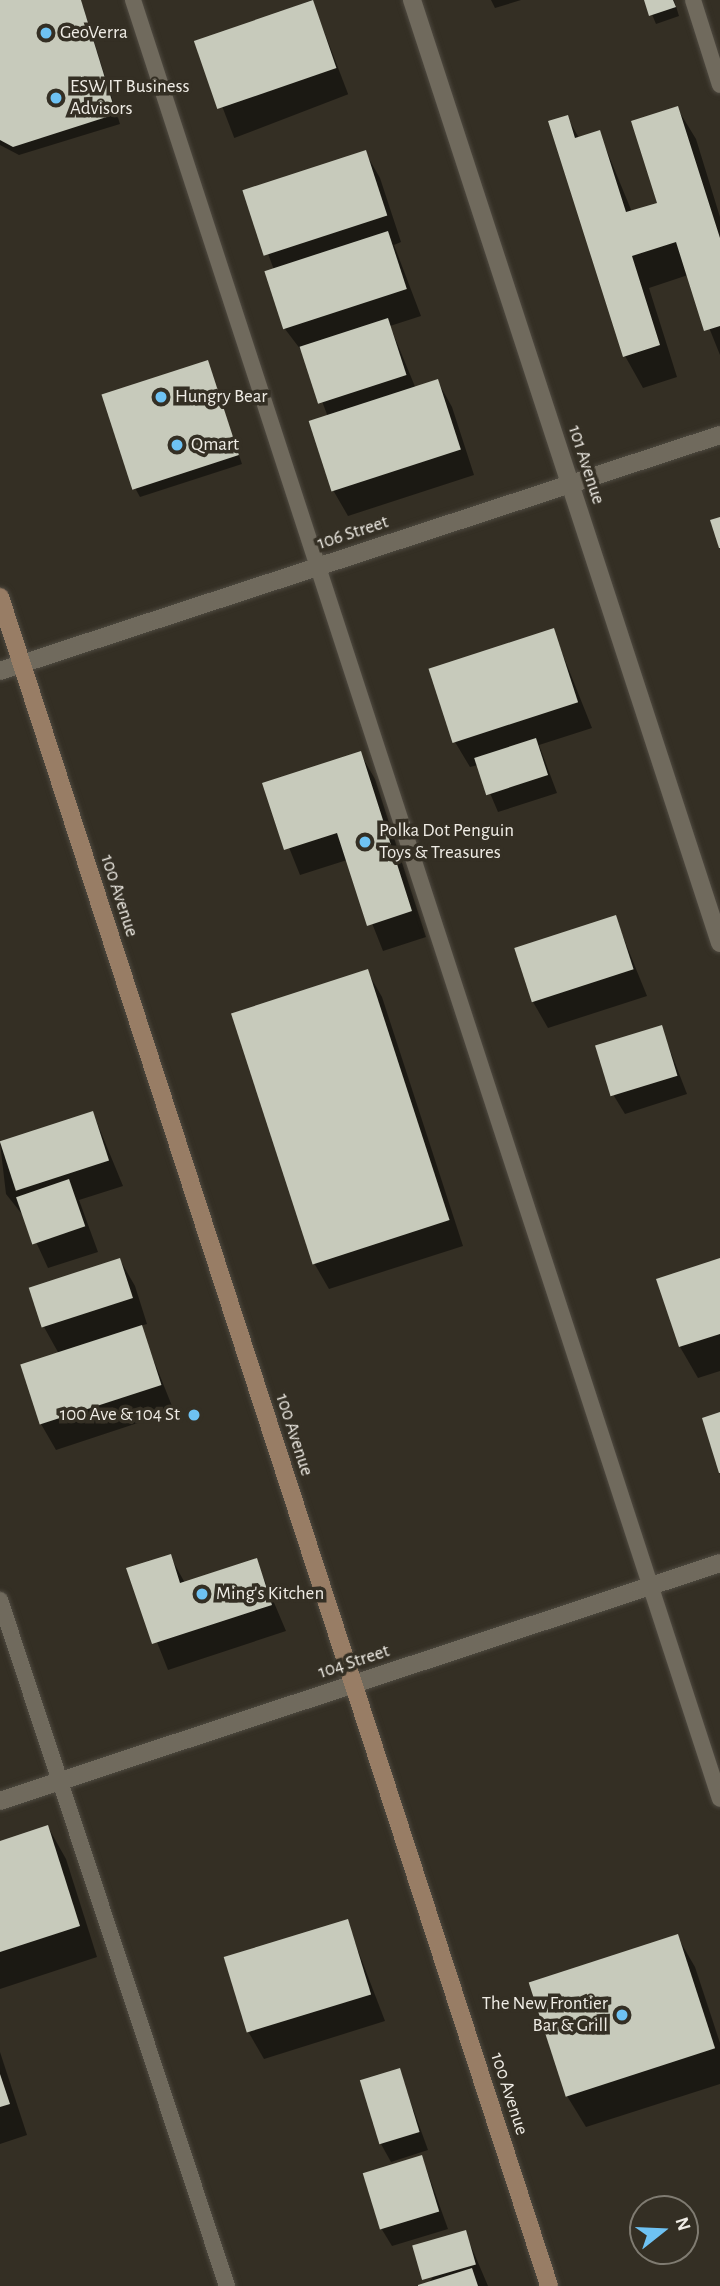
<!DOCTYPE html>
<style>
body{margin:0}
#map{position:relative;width:720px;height:2286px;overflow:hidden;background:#342f24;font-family:"Alegreya Sans",sans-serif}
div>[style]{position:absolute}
.shadow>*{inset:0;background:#0007;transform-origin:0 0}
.building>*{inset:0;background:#c7cabb;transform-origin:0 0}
.roads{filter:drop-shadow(0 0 2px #4f4a41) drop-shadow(0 0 2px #4f4a41)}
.lane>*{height:16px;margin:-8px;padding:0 8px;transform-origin:8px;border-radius:8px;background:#706a5d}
.street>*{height:18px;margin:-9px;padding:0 9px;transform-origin:9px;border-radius:9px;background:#706a5d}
.secondary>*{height:18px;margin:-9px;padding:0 9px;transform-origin:9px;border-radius:9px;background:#987d65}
.dots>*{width:19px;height:19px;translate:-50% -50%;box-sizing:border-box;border:4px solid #342f24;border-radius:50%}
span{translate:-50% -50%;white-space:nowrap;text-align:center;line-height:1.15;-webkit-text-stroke:7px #342f24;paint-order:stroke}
.poi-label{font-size:19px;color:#efece5}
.left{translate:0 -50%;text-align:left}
.right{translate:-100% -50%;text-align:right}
.street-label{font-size:19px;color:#efece5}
.north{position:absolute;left:629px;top:2195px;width:70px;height:70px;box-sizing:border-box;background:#342f24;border:2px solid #7f7b71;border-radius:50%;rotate:72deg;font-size:19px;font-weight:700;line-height:28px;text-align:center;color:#efece5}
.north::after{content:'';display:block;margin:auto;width:24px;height:32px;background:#6ec2f3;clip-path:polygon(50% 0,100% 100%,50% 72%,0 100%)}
</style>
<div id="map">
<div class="shadow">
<i style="clip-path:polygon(0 0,81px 0,120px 124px,19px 155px,0 145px)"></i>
<i style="left:312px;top:0;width:101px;height:122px;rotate:69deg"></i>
<i style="clip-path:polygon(491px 0,521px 0,495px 8px)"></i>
<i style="clip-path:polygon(646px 0,674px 0,679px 16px,656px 24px)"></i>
<i style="clip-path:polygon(677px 108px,696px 139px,720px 217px,720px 355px,688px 275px,649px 288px,677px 377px,643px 388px,625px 356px,567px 117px,579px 138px,599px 132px,632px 212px,659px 204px)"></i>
<i style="clip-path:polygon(365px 152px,380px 178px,401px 242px,394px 245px,421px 316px,390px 326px,416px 389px,438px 382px,452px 407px,474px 475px,348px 516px,333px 490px,328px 417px,304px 354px,285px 329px,274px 270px,245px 191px)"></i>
<i style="clip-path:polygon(207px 362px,242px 464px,140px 497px,135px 488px)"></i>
<i style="clip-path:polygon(553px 630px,592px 728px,539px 745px,557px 793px,498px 812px,478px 765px,470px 767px,455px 742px,432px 670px)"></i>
<i style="clip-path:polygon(360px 753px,375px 779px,426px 937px,383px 951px,347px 860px,300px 875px,264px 785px)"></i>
<i style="clip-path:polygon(615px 917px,647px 996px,548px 1028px,533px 1002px)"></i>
<i style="clip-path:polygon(367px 971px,382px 997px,463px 1246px,329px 1289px,314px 1263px)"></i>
<i style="clip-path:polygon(661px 1027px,687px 1094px,625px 1114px,614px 1096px)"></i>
<i style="clip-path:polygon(93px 1113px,123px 1186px,79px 1200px,98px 1252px,48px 1268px,25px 1218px,6px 1194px,0 1143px)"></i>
<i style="clip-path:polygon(120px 1260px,135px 1286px,147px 1324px,140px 1326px,174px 1411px,56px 1450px,41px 1424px,59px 1354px,44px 1327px)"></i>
<i style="clip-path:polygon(720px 1260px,720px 1371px,698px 1378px,680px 1347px)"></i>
<i style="clip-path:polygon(170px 1556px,185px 1583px,256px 1560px,286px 1631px,168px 1670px,128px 1569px)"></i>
<i style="clip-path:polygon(48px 1827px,66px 1859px,97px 1957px,0 1989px,0 1843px)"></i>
<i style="clip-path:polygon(347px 1922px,385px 2021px,264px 2059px,249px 2033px)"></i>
<i style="clip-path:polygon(677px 1936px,695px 1967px,720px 2043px,720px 2084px,586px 2127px,567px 2096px,531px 1983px)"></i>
<i style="clip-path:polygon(0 2052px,27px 2135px,0 2144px)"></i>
<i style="clip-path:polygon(399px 2070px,428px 2150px,391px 2162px,381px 2144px)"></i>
<i style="clip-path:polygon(422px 2157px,448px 2229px,392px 2246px,381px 2228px)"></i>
<i style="clip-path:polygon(465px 2232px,488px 2286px,422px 2286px,428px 2284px)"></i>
</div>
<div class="building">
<i style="clip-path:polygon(0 0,81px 0,116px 114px,13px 147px,0 140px)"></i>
<i style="left:313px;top:0;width:72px;height:126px;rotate:71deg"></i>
<i style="clip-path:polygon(644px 0,673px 0,676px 7px,649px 16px)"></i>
<i style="clip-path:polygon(678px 106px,720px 238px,720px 326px,704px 331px,676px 242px,632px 256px,660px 345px,623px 357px,548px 121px,568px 115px,575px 138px,600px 130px,626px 212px,657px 203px,631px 121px)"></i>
<i style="left:366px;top:150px;width:69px;height:130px;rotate:72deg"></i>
<i style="left:388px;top:231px;width:61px;height:130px;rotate:72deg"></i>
<i style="left:388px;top:318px;width:60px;height:93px;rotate:72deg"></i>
<i style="left:208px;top:360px;width:100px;height:112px;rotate:72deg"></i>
<i style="left:438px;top:379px;width:74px;height:136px;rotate:72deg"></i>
<i style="clip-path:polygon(720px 517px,720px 548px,719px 548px,710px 520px)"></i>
<i style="left:554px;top:628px;width:78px;height:132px;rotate:72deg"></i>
<i style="left:536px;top:738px;width:39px;height:65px;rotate:72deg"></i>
<i style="clip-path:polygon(361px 751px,412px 911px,367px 926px,337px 833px,284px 850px,262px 783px)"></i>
<i style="left:616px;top:915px;width:57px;height:107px;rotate:72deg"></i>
<i style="left:368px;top:969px;width:264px;height:144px;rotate:72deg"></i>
<i style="left:662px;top:1025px;width:53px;height:70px;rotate:73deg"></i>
<i style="left:93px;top:1111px;width:52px;height:98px;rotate:72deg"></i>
<i style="left:69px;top:1179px;width:50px;height:56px;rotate:71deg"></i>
<i style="left:120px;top:1258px;width:42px;height:96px;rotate:72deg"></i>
<i style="clip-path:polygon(720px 1258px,720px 1334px,679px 1347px,656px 1279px)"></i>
<i style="left:142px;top:1325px;width:63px;height:128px;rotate:72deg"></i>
<i style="clip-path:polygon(720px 1412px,720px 1473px,719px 1473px,702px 1418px)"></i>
<i style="clip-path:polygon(171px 1554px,180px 1583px,257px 1558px,272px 1605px,152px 1644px,126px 1568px)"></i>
<i style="clip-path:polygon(48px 1825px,80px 1926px,0 1952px,0 1841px)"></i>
<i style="left:348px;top:1919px;width:79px;height:130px;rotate:73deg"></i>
<i style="left:678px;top:1934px;width:120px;height:157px;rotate:72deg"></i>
<i style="left:400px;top:2068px;width:67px;height:42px;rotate:73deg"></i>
<i style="clip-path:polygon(0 2074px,10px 2104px,0 2107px)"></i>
<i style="left:422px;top:2155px;width:59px;height:62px;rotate:73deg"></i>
<i style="left:466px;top:2230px;width:36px;height:56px;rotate:74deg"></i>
<i style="clip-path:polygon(472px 2268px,478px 2286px,418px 2286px,418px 2285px)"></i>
</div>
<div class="roads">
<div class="lane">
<i style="left:133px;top:0;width:1892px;rotate:71.93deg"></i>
<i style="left:693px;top:0;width:89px;rotate:72.4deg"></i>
<i style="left:0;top:1600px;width:723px;rotate:71.69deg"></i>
</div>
<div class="street">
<i style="left:412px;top:0;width:992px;rotate:71.91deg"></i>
<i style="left:0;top:671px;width:758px;rotate:-18.15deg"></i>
<i style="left:0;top:1801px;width:758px;rotate:-18.29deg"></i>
</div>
<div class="secondary">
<i style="left:0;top:597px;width:1776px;rotate:71.99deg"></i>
</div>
</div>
<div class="dots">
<i style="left:46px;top:33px;background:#6ec2f3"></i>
<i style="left:56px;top:98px;background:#6ec2f3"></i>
<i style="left:161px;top:397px;background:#6ec2f3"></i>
<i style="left:177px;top:445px;background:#6ec2f3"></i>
<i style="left:365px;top:842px;background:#6ec2f3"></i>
<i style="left:194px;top:1415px;background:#6ec2f3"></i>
<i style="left:202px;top:1594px;background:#6ec2f3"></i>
<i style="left:622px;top:2015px;background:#6ec2f3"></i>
</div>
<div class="poi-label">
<span class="left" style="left:60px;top:33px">GeoVerra</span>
<span class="left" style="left:70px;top:98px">ESW IT Business<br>Advisors</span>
<span class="left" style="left:175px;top:397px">Hungry Bear</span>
<span class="left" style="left:191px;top:445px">Qmart</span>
<span class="left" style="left:379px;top:842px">Polka Dot Penguin<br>Toys &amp; Treasures</span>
<span class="right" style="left:180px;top:1415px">100 Ave &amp; 104 St</span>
<span class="left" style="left:216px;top:1594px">Ming's Kitchen</span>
<span class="right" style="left:608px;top:2015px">The New Frontier<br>Bar &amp; Grill</span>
</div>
<div class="street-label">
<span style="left:586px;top:465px;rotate:72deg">101 Avenue</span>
<span style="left:353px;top:533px;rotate:-18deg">106 Street</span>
<span style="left:119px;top:896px;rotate:72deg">100 Avenue</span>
<span style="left:294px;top:1435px;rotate:72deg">100 Avenue</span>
<span style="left:354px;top:1662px;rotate:-18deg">104 Street</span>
<span style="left:509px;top:2094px;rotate:72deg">100 Avenue</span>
</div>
<div class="north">N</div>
</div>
